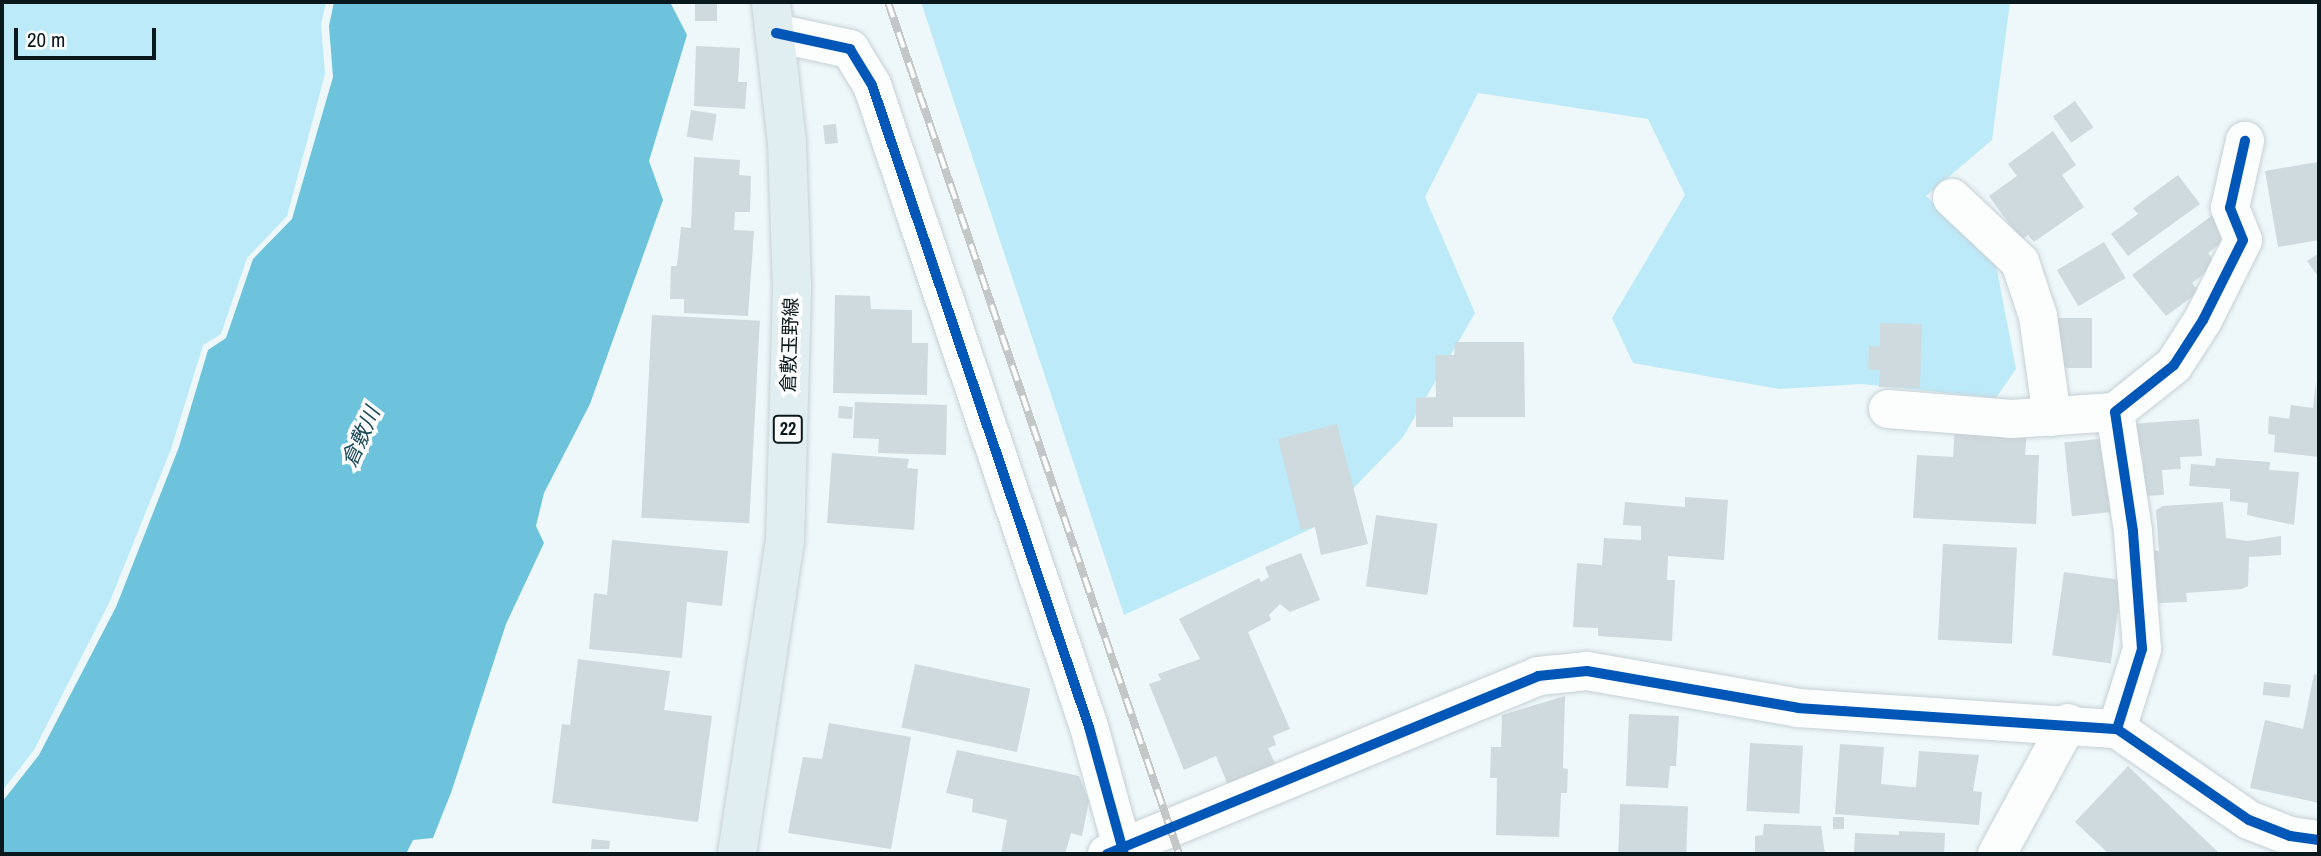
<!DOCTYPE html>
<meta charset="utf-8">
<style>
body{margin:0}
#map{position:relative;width:2321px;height:856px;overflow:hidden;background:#eef7fa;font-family:"Archivo Narrow","Noto Sans JP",sans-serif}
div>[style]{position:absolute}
.green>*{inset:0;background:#bdeaf8}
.water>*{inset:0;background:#6cc3db}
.building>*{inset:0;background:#cfdade;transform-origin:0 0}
.roads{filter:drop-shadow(0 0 2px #c6d1d5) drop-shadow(0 0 2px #c6d1d5)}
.street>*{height:38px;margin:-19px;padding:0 19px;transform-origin:19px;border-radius:19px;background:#fcfefe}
.primary>*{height:38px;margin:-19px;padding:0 19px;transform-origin:19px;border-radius:19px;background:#e1eef1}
.rail>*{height:8px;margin-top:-4px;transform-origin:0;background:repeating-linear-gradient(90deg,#fff 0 16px,#c4c7c7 0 32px);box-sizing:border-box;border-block:2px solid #c4c7c7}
.cycleway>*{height:10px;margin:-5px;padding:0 5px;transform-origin:5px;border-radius:5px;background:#0057b8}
span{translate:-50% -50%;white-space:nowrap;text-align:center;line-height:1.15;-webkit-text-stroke:7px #fff;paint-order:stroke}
.shield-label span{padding:2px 5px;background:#fff;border:2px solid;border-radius:5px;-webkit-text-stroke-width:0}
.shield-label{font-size:18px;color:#09181c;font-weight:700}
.street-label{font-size:19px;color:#09181c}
.water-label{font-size:21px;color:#184958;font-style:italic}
.frame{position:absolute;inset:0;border:4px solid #09181c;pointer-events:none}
.scale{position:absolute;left:14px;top:28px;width:142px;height:32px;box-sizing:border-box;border:4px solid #09181c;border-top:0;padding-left:9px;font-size:21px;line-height:24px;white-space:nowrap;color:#09181c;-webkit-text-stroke:5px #fff;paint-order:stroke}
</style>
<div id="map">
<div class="green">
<i style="clip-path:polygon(2px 2px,326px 2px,321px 25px,325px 74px,287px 216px,247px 258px,221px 334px,203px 345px,171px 449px,110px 601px,34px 750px,2px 791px)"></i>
<i style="clip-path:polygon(921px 2px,2010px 2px,1992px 140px,1926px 196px,1995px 260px,2016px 369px,1996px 398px,1861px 384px,1779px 389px,1633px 363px,1612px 318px,1685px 195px,1648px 119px,1478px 93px,1425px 197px,1475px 313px,1403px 437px,1317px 526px,1124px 615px)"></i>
</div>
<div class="water">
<i style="clip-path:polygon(334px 2px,670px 2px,687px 35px,649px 161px,663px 200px,590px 404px,544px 493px,536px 526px,544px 543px,506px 624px,452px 790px,433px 838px,413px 840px,406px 854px,2px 854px,2px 802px,39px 755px,116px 607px,179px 447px,208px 350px,226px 338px,253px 259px,292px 219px,333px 77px,329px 26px)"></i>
</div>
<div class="building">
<i style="left:695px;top:2px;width:22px;height:19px"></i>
<i style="clip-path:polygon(696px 46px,740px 48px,738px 82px,747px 82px,745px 109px,694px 106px)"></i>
<i style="left:2075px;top:101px;width:32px;height:27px;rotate:55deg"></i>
<i style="left:691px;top:110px;width:26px;height:27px;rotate:9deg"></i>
<i style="left:836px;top:124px;width:19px;height:13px;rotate:84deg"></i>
<i style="clip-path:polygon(2053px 131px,2076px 165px,2062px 175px,2084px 207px,2034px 242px,2028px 235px,2021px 240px,1989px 196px,2017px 176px,2008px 164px)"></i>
<i style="clip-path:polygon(694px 157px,740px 160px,739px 175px,751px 176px,750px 212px,735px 212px,734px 230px,754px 231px,748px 316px,684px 313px,684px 299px,670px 299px,671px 266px,677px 266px,681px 227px,691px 228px)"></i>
<i style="clip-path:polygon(2318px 162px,2319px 240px,2278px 247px,2265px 171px)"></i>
<i style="clip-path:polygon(2178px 175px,2200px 204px,2128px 256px,2111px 234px,2138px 214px,2133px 208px)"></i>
<i style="clip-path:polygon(2218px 211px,2234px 233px,2208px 253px,2216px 265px,2192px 283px,2199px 292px,2166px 316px,2132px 275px)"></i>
<i style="left:2104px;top:242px;width:42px;height:55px;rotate:59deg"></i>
<i style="clip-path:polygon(2319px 253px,2319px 278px,2307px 261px)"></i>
<i style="clip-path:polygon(835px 295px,870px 296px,871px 309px,912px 310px,912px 343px,928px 343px,927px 395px,833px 393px)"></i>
<i style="left:652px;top:315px;width:108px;height:203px;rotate:3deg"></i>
<i style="left:2049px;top:318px;width:43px;height:50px"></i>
<i style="clip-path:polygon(1880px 323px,1922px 324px,1920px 388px,1879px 387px,1880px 370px,1868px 370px,1869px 346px,1880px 347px)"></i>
<i style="clip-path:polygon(1455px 342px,1524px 342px,1525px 417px,1453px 417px,1453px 427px,1416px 427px,1416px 398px,1436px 397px,1435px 355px,1454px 355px)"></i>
<i style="clip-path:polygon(2316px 381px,2319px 457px,2274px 452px,2275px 435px,2268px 434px,2269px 416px,2289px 419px,2291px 405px,2313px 408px)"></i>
<i style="clip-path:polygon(855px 402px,947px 405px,946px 455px,878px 453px,879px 439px,853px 438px)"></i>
<i style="left:839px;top:406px;width:14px;height:12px;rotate:4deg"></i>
<i style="clip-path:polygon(2199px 419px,2202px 456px,2180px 457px,2181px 469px,2162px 470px,2164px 495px,2144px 496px,2143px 455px,2133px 456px,2131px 424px)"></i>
<i style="clip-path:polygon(1955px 423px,2027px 427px,2025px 455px,2039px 455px,2036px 524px,1913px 518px,1917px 455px,1953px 457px)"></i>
<i style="clip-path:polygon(1337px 424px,1368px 544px,1321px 555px,1315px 527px,1301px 530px,1278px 439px)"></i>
<i style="left:2108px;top:438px;width:74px;height:44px;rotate:84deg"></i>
<i style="clip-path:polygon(832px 453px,909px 459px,907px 468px,918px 469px,914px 530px,827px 523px)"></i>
<i style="clip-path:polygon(2216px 458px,2270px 462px,2269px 470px,2299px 472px,2294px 525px,2247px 515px,2248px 503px,2230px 501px,2230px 489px,2189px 486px,2191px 464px,2215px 466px)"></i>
<i style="clip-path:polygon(1685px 497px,1728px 500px,1724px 560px,1668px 556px,1667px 580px,1675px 580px,1672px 641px,1598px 636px,1598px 628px,1573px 627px,1577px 563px,1602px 565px,1604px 538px,1641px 540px,1641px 526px,1623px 525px,1625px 502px,1685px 507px)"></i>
<i style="clip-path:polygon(2223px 502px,2226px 538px,2248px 541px,2281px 536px,2281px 555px,2249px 557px,2248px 586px,2242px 589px,2186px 593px,2187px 602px,2159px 603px,2157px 592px,2152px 592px,2149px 551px,2159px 551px,2156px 510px,2163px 506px)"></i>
<i style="left:1376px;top:515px;width:62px;height:72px;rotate:8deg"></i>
<i style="clip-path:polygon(612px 540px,728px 551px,722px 606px,687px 602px,682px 658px,589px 649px,594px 593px,607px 595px)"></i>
<i style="left:1943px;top:544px;width:74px;height:96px;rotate:3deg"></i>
<i style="clip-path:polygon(1301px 553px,1320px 600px,1290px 612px,1280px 604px,1269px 615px,1271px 620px,1248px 632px,1290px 729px,1273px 736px,1276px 745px,1268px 748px,1276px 766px,1228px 785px,1216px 756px,1184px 770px,1149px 684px,1161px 680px,1158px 674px,1200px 659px,1179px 619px,1259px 578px,1261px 582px,1269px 577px,1265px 567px)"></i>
<i style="left:2064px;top:572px;width:59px;height:84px;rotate:8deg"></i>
<i style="clip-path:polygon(578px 659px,670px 671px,664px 710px,712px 716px,698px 822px,552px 803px,562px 724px,570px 725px)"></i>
<i style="left:915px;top:664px;width:118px;height:65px;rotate:12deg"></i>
<i style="clip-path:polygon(2314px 674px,2319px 675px,2319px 803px,2250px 788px,2265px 720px,2303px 729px)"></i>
<i style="left:2264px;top:682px;width:27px;height:13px;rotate:6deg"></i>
<i style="clip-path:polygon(1565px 696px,1563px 768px,1568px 769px,1567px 793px,1561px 793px,1559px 837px,1496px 835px,1497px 778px,1490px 778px,1491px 747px,1501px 747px,1502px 715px)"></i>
<i style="clip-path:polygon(1629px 714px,1679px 716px,1676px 766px,1670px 766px,1668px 788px,1626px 786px)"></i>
<i style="clip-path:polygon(829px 723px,911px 737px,891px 849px,788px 833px,803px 757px,822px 759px)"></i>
<i style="left:1750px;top:743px;width:53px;height:68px;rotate:3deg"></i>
<i style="clip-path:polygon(1840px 744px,1884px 747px,1881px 784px,1911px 787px,1916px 787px,1919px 751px,1979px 755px,1973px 791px,1982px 792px,1979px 825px,1835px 814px)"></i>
<i style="clip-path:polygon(957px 750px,1079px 776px,1089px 801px,1082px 836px,1071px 833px,1065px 854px,1001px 854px,1007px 820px,972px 812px,973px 799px,946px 793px)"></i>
<i style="clip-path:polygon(2128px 766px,2220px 854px,2109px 854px,2075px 822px)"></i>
<i style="left:1620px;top:804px;width:68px;height:50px;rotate:2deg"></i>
<i style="left:1833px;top:817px;width:11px;height:12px"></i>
<i style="clip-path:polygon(1764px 824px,1821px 826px,1825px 854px,1755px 854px,1755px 836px,1763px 835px)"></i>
<i style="clip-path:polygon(1899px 831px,1945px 833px,1944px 854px,1854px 854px,1855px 833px,1899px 835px)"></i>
<i style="clip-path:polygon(592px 839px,610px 841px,609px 849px,591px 849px)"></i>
</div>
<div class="roads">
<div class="street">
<i style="left:776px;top:33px;width:76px;rotate:12.2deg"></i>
<i style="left:850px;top:49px;width:42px;rotate:58.6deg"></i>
<i style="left:872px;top:85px;width:678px;rotate:71.32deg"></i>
<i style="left:1089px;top:727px;width:132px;rotate:74.6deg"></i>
<i style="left:1952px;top:198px;width:93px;rotate:43.3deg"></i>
<i style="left:2020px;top:262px;width:57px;rotate:71.6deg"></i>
<i style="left:2038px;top:316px;width:102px;rotate:82.1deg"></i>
<i style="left:1888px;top:409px;width:123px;rotate:4.6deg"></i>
<i style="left:2011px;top:419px;width:104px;rotate:-3.9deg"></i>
<i style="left:2117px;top:729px;width:84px;rotate:-72.6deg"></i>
<i style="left:2142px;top:649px;width:118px;rotate:-94.4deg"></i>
<i style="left:2133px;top:531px;width:120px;rotate:-98.6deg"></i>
<i style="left:2115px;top:412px;width:75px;rotate:-38.5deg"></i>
<i style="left:2174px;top:365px;width:54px;rotate:-57.2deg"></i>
<i style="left:2203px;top:320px;width:89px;rotate:-63.4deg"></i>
<i style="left:2243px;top:240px;width:35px;rotate:-112deg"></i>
<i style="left:2230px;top:208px;width:69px;rotate:-77.4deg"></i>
<i style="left:1107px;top:854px;width:466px;rotate:-22.4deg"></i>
<i style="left:1538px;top:676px;width:49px;rotate:-5.8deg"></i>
<i style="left:1587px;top:671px;width:214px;rotate:9.9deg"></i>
<i style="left:1798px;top:708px;width:320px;rotate:3.8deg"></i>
<i style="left:2117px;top:729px;width:160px;rotate:34.6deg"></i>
<i style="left:2249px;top:820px;width:44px;rotate:21.3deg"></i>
<i style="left:2290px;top:836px;width:29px;rotate:8deg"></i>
<i style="left:1997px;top:854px;width:149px;rotate:-61.5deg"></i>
</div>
<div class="primary">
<i style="left:737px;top:854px;width:317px;rotate:-81.3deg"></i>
<i style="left:785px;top:541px;width:254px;rotate:-88.4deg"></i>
<i style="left:792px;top:287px;width:144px;rotate:-92deg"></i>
<i style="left:787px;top:143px;width:142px;rotate:-96.5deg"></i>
</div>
</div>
<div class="rail">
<i style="left:888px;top:2px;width:900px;rotate:71.14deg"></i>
</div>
<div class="cycleway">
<i style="left:776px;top:33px;width:76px;rotate:12.2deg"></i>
<i style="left:850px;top:49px;width:42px;rotate:58.6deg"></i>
<i style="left:872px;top:85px;width:678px;rotate:71.32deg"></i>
<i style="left:1089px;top:727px;width:132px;rotate:74.6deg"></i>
<i style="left:2117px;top:729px;width:84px;rotate:-72.6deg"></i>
<i style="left:2142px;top:649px;width:118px;rotate:-94.4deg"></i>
<i style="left:2133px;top:531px;width:120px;rotate:-98.6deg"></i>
<i style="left:2115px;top:412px;width:75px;rotate:-38.5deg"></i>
<i style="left:2174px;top:365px;width:54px;rotate:-57.2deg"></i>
<i style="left:2203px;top:320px;width:89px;rotate:-63.4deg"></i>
<i style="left:2243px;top:240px;width:35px;rotate:-112deg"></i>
<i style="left:2230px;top:208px;width:69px;rotate:-77.4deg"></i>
<i style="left:1107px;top:854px;width:466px;rotate:-22.4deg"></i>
<i style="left:1538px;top:676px;width:49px;rotate:-5.8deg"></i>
<i style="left:1587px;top:671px;width:214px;rotate:9.9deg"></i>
<i style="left:1798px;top:708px;width:320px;rotate:3.8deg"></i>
<i style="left:2117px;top:729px;width:160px;rotate:34.6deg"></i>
<i style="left:2249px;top:820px;width:44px;rotate:21.3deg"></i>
<i style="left:2290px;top:836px;width:29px;rotate:8deg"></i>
</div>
<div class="shield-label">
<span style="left:788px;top:429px">22</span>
</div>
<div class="street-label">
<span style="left:790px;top:345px;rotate:-88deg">倉敷玉野線</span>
</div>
<div class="water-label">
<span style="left:361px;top:437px;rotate:-66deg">倉敷川</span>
</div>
<div class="frame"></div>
<div class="scale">20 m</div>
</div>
